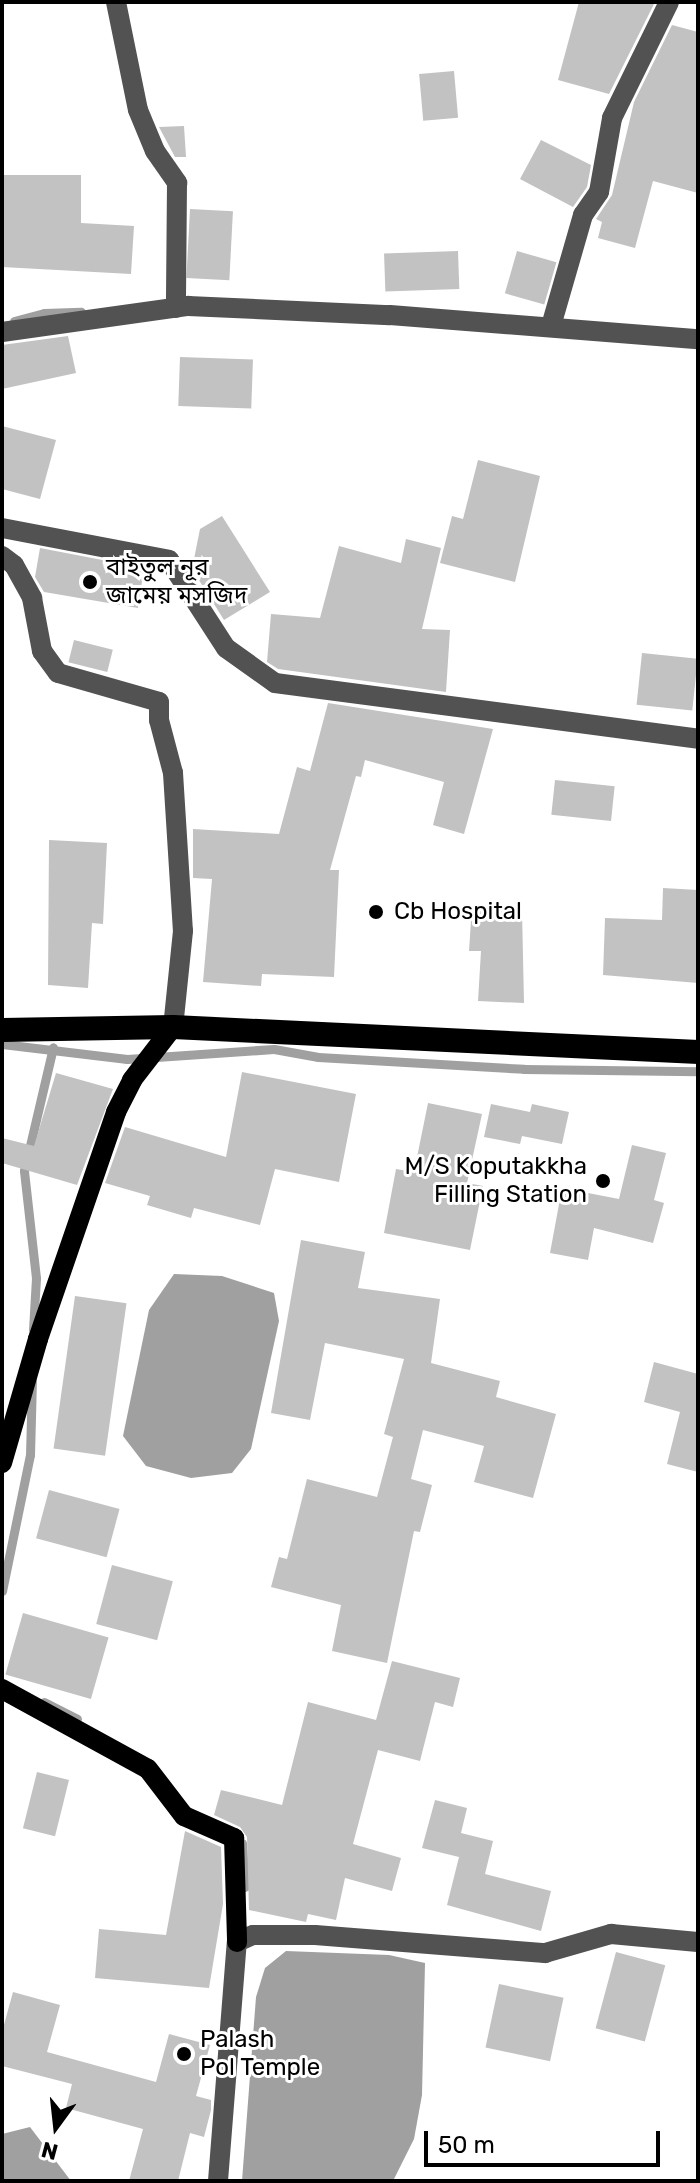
<!DOCTYPE html>
<meta charset="utf-8">
<style>
body{margin:0}
#map{position:relative;width:700px;height:2183px;overflow:hidden;background:#fff;font-family:Rubik,"Noto Sans Bengali",sans-serif}
div>[style]{position:absolute}
.water>*{inset:0;background:#a0a0a0}
.stream>*{height:9px;margin:-4.5px;padding:0 4.5px;transform-origin:4.5px;border-radius:4.5px;background:#a0a0a0}
.building>*{inset:0;background:#c2c2c2;transform-origin:0 0}
.minor>*{height:20px;margin:-10px;padding:0 10px;transform-origin:10px;border-radius:10px;background:#525252}
.major>*{height:20px;margin:-10px;padding:0 10px;transform-origin:10px;border-radius:10px;background:#000}
.highway>*{height:24px;margin:-12px;padding:0 12px;transform-origin:12px;border-radius:12px;background:#000}
.dots>*{width:22px;height:22px;translate:-50% -50%;box-sizing:border-box;border:4px solid #fff;border-radius:50%}
span{translate:-50% -50%;white-space:nowrap;text-align:center;line-height:1.15;-webkit-text-stroke:6px #fff;paint-order:stroke}
.poi-label{font-size:24px;color:#000}
.left{translate:0 -50%;text-align:left}
.right{translate:-100% -50%;text-align:right}
.frame{position:absolute;inset:0;border:4px solid #000;pointer-events:none}
.north{position:absolute;left:16px;top:2087px;width:80px;height:80px;-webkit-text-stroke:6px #fff;paint-order:stroke;rotate:195deg;font-size:22px;font-weight:700;line-height:32px;text-align:center;color:#000}
.north::after{content:'';display:block;margin:auto;width:28px;height:36px;background:#000;clip-path:polygon(50% 0,100% 100%,50% 72%,0 100%)}
.scale{position:absolute;left:424px;top:2131px;width:236px;height:36px;box-sizing:border-box;border:4px solid #000;border-top:0;padding-left:10px;font-size:24px;line-height:28px;white-space:nowrap;color:#000;-webkit-text-stroke:6px #fff;paint-order:stroke}
</style>
<div id="map">
<div class="water">
<i style="clip-path:polygon(174px 1274px,222px 1276px,274px 1293px,279px 1321px,251px 1449px,232px 1473px,191px 1478px,146px 1466px,123px 1436px,149px 1310px)"></i>
<i style="clip-path:polygon(286px 1951px,389px 1955px,425px 1963px,422px 2095px,414px 2139px,393px 2181px,242px 2181px,256px 1997px,265px 1968px)"></i>
<i style="clip-path:polygon(30px 2127px,71px 2181px,2px 2181px,2px 2134px)"></i>
</div>
<div class="stream">
<i style="left:14px;top:321px;width:31px;rotate:-15deg"></i>
<i style="left:44px;top:313px;width:37px;rotate:-2deg"></i>
<i style="left:2px;top:1044px;width:126px;rotate:6.8deg"></i>
<i style="left:127px;top:1059px;width:147px;rotate:-3.9deg"></i>
<i style="left:274px;top:1049px;width:45px;rotate:10.3deg"></i>
<i style="left:318px;top:1057px;width:206px;rotate:3.3deg"></i>
<i style="left:524px;top:1069px;width:174px;rotate:0.7deg"></i>
<i style="left:33px;top:1330px;width:52px;rotate:-86.7deg"></i>
<i style="left:36px;top:1278px;width:108px;rotate:-96.4deg"></i>
<i style="left:24px;top:1171px;width:127px;rotate:-76.8deg"></i>
<i style="left:2px;top:1591px;width:139px;rotate:-78.4deg"></i>
<i style="left:30px;top:1455px;width:74px;rotate:-88.5deg"></i>
<i style="left:44px;top:1702px;width:37px;rotate:27deg"></i>
<i style="left:242px;top:1843px;width:44px;rotate:86.1deg"></i>
</div>
<div class="building">
<i style="clip-path:polygon(579px 2px,655px 2px,609px 94px,558px 80px)"></i>
<i style="clip-path:polygon(672px 25px,698px 32px,698px 193px,653px 181px,635px 248px,598px 238px,602px 222px,596px 219px,612px 195px,634px 102px)"></i>
<i style="left:454px;top:71px;width:47px;height:35px;rotate:85deg"></i>
<i style="clip-path:polygon(184px 126px,186px 157px,175px 157px,159px 127px)"></i>
<i style="clip-path:polygon(541px 140px,591px 165px,587px 187px,573px 207px,520px 179px)"></i>
<i style="clip-path:polygon(2px 175px,81px 175px,81px 223px,134px 226px,131px 274px,2px 267px)"></i>
<i style="left:190px;top:209px;width:43px;height:69px;rotate:3deg"></i>
<i style="left:458px;top:251px;width:38px;height:74px;rotate:88deg"></i>
<i style="left:517px;top:251px;width:41px;height:44px;rotate:16deg"></i>
<i style="clip-path:polygon(68px 336px,76px 373px,2px 389px,2px 345px)"></i>
<i style="left:180px;top:357px;width:73px;height:49px;rotate:2deg"></i>
<i style="clip-path:polygon(2px 426px,56px 440px,40px 499px,2px 489px)"></i>
<i style="clip-path:polygon(478px 460px,540px 476px,515px 582px,440px 563px,452px 516px,463px 519px)"></i>
<i style="clip-path:polygon(222px 516px,270px 592px,224px 620px,192px 569px,200px 529px)"></i>
<i style="clip-path:polygon(406px 539px,441px 548px,422px 629px,450px 630px,446px 692px,278px 669px,267px 662px,271px 614px,320px 618px,339px 546px,401px 563px)"></i>
<i style="clip-path:polygon(40px 548px,144px 568px,138px 608px,44px 592px,35px 577px)"></i>
<i style="left:74px;top:640px;width:40px;height:23px;rotate:14deg"></i>
<i style="left:642px;top:653px;width:56px;height:52px;rotate:6deg"></i>
<i style="clip-path:polygon(328px 703px,493px 729px,464px 834px,433px 825px,444px 782px,365px 760px,361px 777px,356px 776px,330px 870px,339px 870px,334px 977px,262px 974px,261px 986px,203px 982px,212px 879px,193px 878px,193px 829px,279px 834px,297px 767px,310px 771px)"></i>
<i style="left:555px;top:780px;width:60px;height:35px;rotate:6deg"></i>
<i style="clip-path:polygon(49px 840px,107px 843px,103px 924px,92px 923px,88px 988px,48px 985px)"></i>
<i style="clip-path:polygon(663px 888px,698px 890px,698px 983px,603px 975px,605px 918px,662px 920px)"></i>
<i style="clip-path:polygon(472px 906px,522px 910px,524px 1003px,478px 1001px,481px 951px,469px 951px)"></i>
<i style="clip-path:polygon(242px 1072px,356px 1094px,339px 1182px,275px 1169px,260px 1225px,194px 1208px,191px 1218px,147px 1205px,150px 1196px,105px 1183px,125px 1127px,226px 1157px)"></i>
<i style="clip-path:polygon(56px 1073px,113px 1089px,77px 1185px,2px 1163px,2px 1138px,34px 1146px)"></i>
<i style="clip-path:polygon(428px 1103px,482px 1114px,467px 1183px,483px 1186px,470px 1250px,384px 1233px,396px 1169px,414px 1172px)"></i>
<i style="clip-path:polygon(491px 1104px,530px 1112px,532px 1104px,569px 1112px,562px 1144px,522px 1136px,520px 1144px,484px 1137px)"></i>
<i style="clip-path:polygon(632px 1145px,666px 1153px,654px 1200px,664px 1203px,653px 1243px,594px 1228px,588px 1260px,550px 1253px,562px 1188px,619px 1199px)"></i>
<i style="clip-path:polygon(301px 1240px,365px 1252px,358px 1288px,440px 1299px,431px 1363px,500px 1381px,496px 1397px,556px 1414px,533px 1498px,474px 1482px,484px 1446px,423px 1430px,411px 1479px,432px 1485px,420px 1532px,414px 1531px,387px 1663px,332px 1651px,341px 1605px,271px 1587px,279px 1557px,287px 1559px,307px 1479px,377px 1497px,393px 1437px,384px 1434px,404px 1359px,325px 1343px,310px 1420px,271px 1413px)"></i>
<i style="left:75px;top:1296px;width:52px;height:154px;rotate:8deg"></i>
<i style="clip-path:polygon(654px 1362px,698px 1374px,698px 1472px,667px 1464px,680px 1412px,644px 1402px)"></i>
<i style="left:49px;top:1490px;width:73px;height:50px;rotate:15deg"></i>
<i style="left:112px;top:1565px;width:63px;height:61px;rotate:15deg"></i>
<i style="left:23px;top:1613px;width:89px;height:64px;rotate:16deg"></i>
<i style="clip-path:polygon(392px 1661px,460px 1678px,453px 1707px,435px 1702px,420px 1761px,378px 1750px,353px 1844px,401px 1858px,392px 1891px,345px 1878px,336px 1920px,308px 1914px,306px 1922px,249px 1910px,247px 1837px,240px 1827px,214px 1815px,221px 1790px,282px 1805px,308px 1702px,376px 1720px)"></i>
<i style="left:37px;top:1772px;width:33px;height:58px;rotate:14deg"></i>
<i style="clip-path:polygon(435px 1800px,467px 1808px,461px 1833px,493px 1841px,485px 1874px,551px 1891px,541px 1931px,447px 1905px,459px 1857px,422px 1848px)"></i>
<i style="clip-path:polygon(185px 1831px,221px 1847px,223px 1904px,209px 1988px,95px 1978px,99px 1929px,166px 1935px)"></i>
<i style="left:616px;top:1952px;width:51px;height:79px;rotate:15deg"></i>
<i style="left:499px;top:1984px;width:66px;height:65px;rotate:12deg"></i>
<i style="clip-path:polygon(13px 1992px,60px 2005px,47px 2052px,156px 2082px,169px 2034px,210px 2045px,196px 2096px,211px 2100px,211px 2110px,204px 2137px,190px 2133px,178px 2181px,129px 2181px,143px 2129px,66px 2108px,72px 2084px,2px 2066px,2px 2032px)"></i>
</div>
<div class="minor">
<i style="left:116px;top:2px;width:110px;rotate:78.5deg"></i>
<i style="left:138px;top:110px;width:44px;rotate:67.5deg"></i>
<i style="left:155px;top:151px;width:39px;rotate:55deg"></i>
<i style="left:177px;top:183px;width:125px;rotate:90.5deg"></i>
<i style="left:551px;top:326px;width:116px;rotate:-73.9deg"></i>
<i style="left:583px;top:215px;width:28px;rotate:-55deg"></i>
<i style="left:599px;top:192px;width:75px;rotate:-80deg"></i>
<i style="left:612px;top:118px;width:129px;rotate:-63.8deg"></i>
<i style="left:2px;top:332px;width:188px;rotate:-8deg"></i>
<i style="left:188px;top:306px;width:202px;rotate:2.6deg"></i>
<i style="left:390px;top:315px;width:309px;rotate:4.5deg"></i>
<i style="left:2px;top:528px;width:170px;rotate:10.8deg"></i>
<i style="left:169px;top:560px;width:105px;rotate:57.1deg"></i>
<i style="left:226px;top:648px;width:60px;rotate:35.5deg"></i>
<i style="left:275px;top:683px;width:427px;rotate:7.5deg"></i>
<i style="left:2px;top:556px;width:15px;rotate:37deg"></i>
<i style="left:14px;top:565px;width:38px;rotate:61deg"></i>
<i style="left:32px;top:598px;width:54px;rotate:79.3deg"></i>
<i style="left:42px;top:651px;width:27px;rotate:54deg"></i>
<i style="left:58px;top:673px;width:105px;rotate:16deg"></i>
<i style="left:159px;top:702px;width:18px;rotate:90deg"></i>
<i style="left:159px;top:720px;width:55px;rotate:75.2deg"></i>
<i style="left:173px;top:773px;width:158px;rotate:86.4deg"></i>
<i style="left:183px;top:931px;width:97px;rotate:95.9deg"></i>
<i style="left:218px;top:2181px;width:240px;rotate:-85.5deg"></i>
<i style="left:237px;top:1942px;width:17px;rotate:-24deg"></i>
<i style="left:253px;top:1935px;width:62px"></i>
<i style="left:315px;top:1935px;width:231px;rotate:4.5deg"></i>
<i style="left:545px;top:1953px;width:69px;rotate:-16.1deg"></i>
<i style="left:611px;top:1934px;width:87px;rotate:5.3deg"></i>
</div>
<div class="major">
<i style="left:2px;top:1463px;width:129px;rotate:-73.8deg"></i>
<i style="left:38px;top:1339px;width:240px;rotate:-71deg"></i>
<i style="left:116px;top:1112px;width:36px;rotate:-63deg"></i>
<i style="left:132px;top:1080px;width:67px;rotate:-52.3deg"></i>
<i style="left:2px;top:1689px;width:166px;rotate:28.7deg"></i>
<i style="left:148px;top:1769px;width:59px;rotate:52.5deg"></i>
<i style="left:184px;top:1816px;width:55px;rotate:23.7deg"></i>
<i style="left:234px;top:1838px;width:104px;rotate:88.3deg"></i>
</div>
<div class="highway">
<i style="left:2px;top:1030px;width:171px;rotate:-1deg"></i>
<i style="left:173px;top:1027px;width:526px;rotate:2.73deg"></i>
</div>
<div class="dots">
<i style="left:90px;top:582px;background:#000"></i>
<i style="left:376px;top:912px;background:#000"></i>
<i style="left:603px;top:1181px;background:#000"></i>
<i style="left:184px;top:2054px;background:#000"></i>
</div>
<div class="poi-label">
<span class="left" style="left:106px;top:582px">বাইতুল নূর<br>জামেয় মসজিদ</span>
<span class="left" style="left:394px;top:912px">Cb Hospital</span>
<span class="right" style="left:587px;top:1181px">M/S Koputakkha<br>Filling Station</span>
<span class="left" style="left:200px;top:2054px">Palash<br>Pol Temple</span>
</div>
<div class="frame"></div>
<div class="north">N</div>
<div class="scale">50 m</div>
</div>
